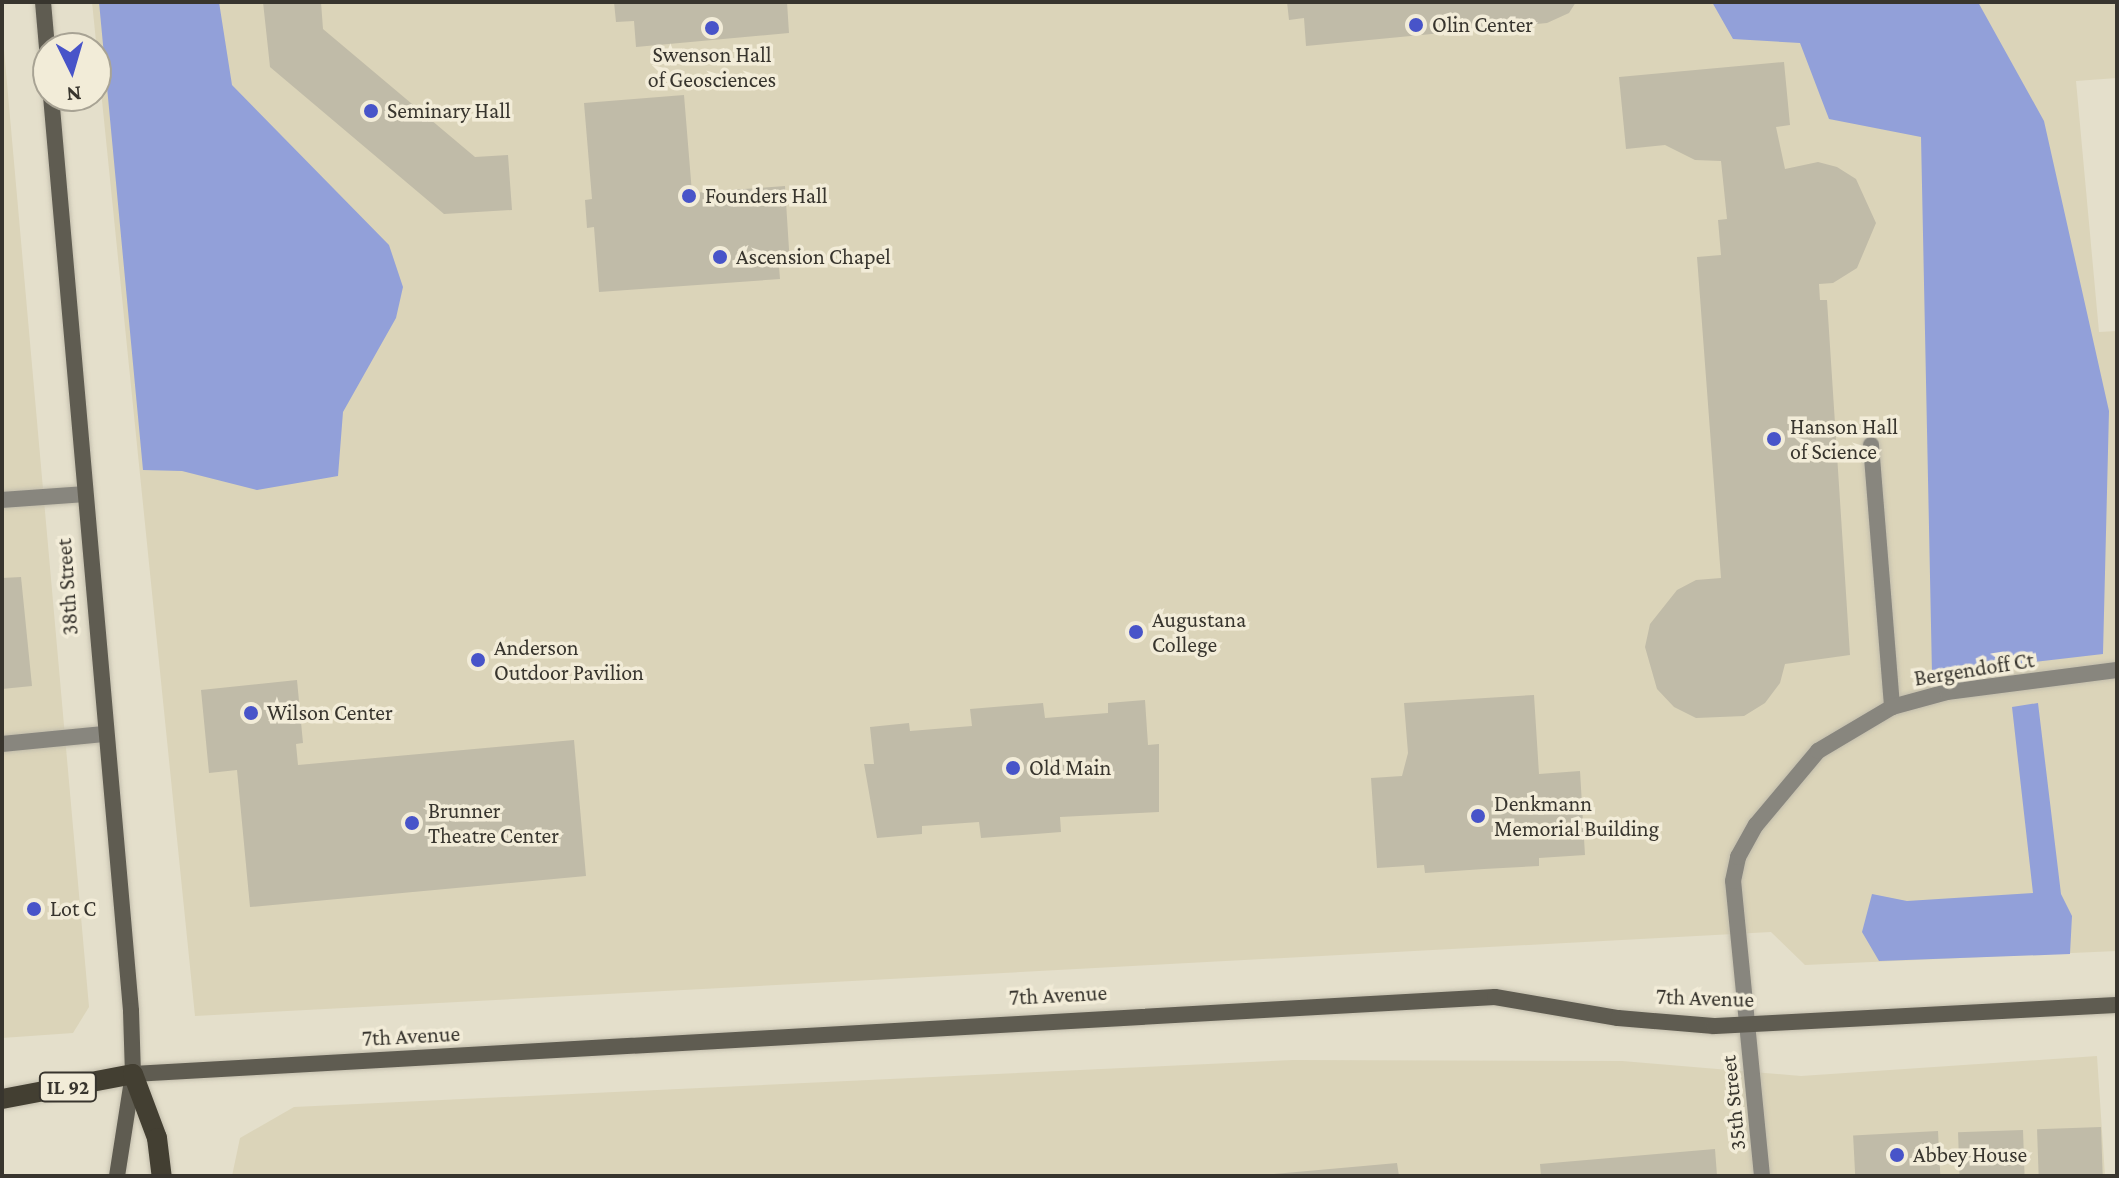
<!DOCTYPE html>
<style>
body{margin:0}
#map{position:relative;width:2119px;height:1178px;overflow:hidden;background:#e4dfcb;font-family:"Crimson Pro",serif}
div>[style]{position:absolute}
.built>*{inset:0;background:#dbd4b9}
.forest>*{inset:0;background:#92a0d9}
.building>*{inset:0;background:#c0bba8;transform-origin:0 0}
.roads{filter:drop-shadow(0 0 2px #c2bdac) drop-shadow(0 0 2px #c2bdac)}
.lane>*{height:16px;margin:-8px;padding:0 8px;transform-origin:8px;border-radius:8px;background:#88867e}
.street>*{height:16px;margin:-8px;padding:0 8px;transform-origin:8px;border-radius:8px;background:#88867e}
.secondary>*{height:16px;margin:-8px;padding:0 8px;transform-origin:8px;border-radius:8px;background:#5f5c51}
.primary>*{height:20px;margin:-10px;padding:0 10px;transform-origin:10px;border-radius:10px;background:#433f32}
.dots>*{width:22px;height:22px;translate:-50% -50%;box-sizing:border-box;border:4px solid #f2ecd8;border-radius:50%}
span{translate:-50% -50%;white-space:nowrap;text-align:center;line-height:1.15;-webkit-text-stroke:7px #f2ecd8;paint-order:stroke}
.shield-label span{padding:2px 6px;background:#f2ecd8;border:2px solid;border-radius:6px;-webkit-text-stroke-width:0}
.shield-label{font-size:20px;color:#38352e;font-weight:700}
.poi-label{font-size:22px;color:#38352e}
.left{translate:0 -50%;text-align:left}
.street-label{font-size:22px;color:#38352e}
.frame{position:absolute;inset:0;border:4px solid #38352e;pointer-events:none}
.north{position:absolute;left:32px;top:32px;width:80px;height:80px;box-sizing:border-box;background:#f2ecd8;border:2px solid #a8a394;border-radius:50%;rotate:175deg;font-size:22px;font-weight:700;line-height:32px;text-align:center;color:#38352e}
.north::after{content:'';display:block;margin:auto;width:28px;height:36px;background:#4854c9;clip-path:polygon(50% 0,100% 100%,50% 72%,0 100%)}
</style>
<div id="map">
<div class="built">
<i style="clip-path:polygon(92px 2px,2117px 2px,2117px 78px,2076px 81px,2099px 332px,2117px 331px,2117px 951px,1805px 965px,1771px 932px,195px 1016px)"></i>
<i style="clip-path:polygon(2px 27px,89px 1007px,73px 1033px,2px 1038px)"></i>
<i style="clip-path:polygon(2097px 1056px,2105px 1176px,232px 1176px,240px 1138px,294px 1107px,1293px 1060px,1622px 1061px,1801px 1076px)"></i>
</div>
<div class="forest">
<i style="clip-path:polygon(99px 2px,219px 2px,232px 85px,389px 245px,403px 287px,396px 318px,343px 412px,338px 476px,257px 490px,182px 471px,143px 470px)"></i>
<i style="clip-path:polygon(1712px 2px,1978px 2px,2044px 121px,2109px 411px,2103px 654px,1932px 674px,1921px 137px,1829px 119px,1800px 43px,1733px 39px)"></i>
<i style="clip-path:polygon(2038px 703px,2061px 894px,2072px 916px,2070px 954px,1879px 961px,1862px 932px,1872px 894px,1907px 901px,2033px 893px,2012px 707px)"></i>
</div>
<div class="building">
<i style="clip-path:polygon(263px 2px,321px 2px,323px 29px,475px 157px,508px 155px,512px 210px,444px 214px,270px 67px)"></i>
<i style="clip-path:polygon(614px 2px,787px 2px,789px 33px,636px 47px,634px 21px,616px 22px)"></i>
<i style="clip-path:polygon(1287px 2px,1576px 2px,1569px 13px,1547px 23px,1306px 46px,1304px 18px,1289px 20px)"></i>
<i style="clip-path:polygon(1784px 62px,1790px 125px,1776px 127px,1785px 169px,1818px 162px,1837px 167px,1856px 179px,1876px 223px,1857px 268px,1833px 283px,1819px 284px,1820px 300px,1827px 300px,1850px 655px,1785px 664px,1780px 683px,1765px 703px,1744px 716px,1696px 718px,1674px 707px,1657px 689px,1645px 647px,1650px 624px,1677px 590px,1696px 580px,1721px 578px,1697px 257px,1721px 255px,1718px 220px,1727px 219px,1721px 161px,1695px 160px,1665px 145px,1626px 149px,1619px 77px)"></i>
<i style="clip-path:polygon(684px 95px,692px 193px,785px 186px,790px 265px,779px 266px,780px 279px,599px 292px,594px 227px,587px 228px,585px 200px,592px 199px,584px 103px)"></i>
<i style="clip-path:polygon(21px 577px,32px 686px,2px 689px,2px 578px)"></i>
<i style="clip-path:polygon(297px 680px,303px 743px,296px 744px,298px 765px,574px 740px,586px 876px,250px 907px,237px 770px,209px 773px,201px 690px)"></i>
<i style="clip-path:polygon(1534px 695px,1539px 774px,1580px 771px,1585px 855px,1539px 858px,1539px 866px,1484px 869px,1425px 873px,1424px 865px,1377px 868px,1371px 778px,1402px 776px,1408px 753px,1404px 703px)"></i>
<i style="clip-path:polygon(1145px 700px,1148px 745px,1159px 744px,1159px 812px,1060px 817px,1061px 832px,981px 838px,979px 822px,922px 826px,922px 834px,877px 838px,864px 764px,874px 764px,870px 727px,909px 723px,910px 731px,972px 726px,970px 709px,1043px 703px,1045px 718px,1108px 713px,1108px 703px)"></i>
<i style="left:2101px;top:1127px;width:49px;height:64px;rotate:88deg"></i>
<i style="left:2023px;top:1130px;width:46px;height:65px;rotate:88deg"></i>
<i style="left:1938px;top:1131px;width:45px;height:85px;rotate:87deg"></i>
<i style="clip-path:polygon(1715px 1149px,1717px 1176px,1541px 1176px,1540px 1164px)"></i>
<i style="clip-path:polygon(1397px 1163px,1399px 1176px,1274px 1176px,1274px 1174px)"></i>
</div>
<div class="roads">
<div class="lane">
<i style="left:1871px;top:445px;width:263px;rotate:85.4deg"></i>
</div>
<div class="street">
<i style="left:2px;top:500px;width:83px;rotate:-4.1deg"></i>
<i style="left:2px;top:744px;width:102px;rotate:-5.6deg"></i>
<i style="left:1762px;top:1176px;width:296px;rotate:-95.6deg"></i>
<i style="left:1733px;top:881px;width:25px;rotate:-78deg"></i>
<i style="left:1738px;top:857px;width:37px;rotate:-61deg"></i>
<i style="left:1756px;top:825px;width:97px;rotate:-50deg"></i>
<i style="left:1818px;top:751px;width:86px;rotate:-30.7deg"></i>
<i style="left:1892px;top:707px;width:57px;rotate:-15.3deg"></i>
<i style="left:1947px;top:692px;width:171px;rotate:-7.4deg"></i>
</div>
<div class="secondary">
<i style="left:43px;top:2px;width:57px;rotate:85deg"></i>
<i style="left:51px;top:96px;width:918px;rotate:85deg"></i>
<i style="left:131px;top:1011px;width:63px;rotate:88.2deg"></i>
<i style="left:133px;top:1074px;width:103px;rotate:98.9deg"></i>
<i style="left:133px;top:1074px;width:1364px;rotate:-3.24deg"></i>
<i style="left:1495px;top:997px;width:125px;rotate:9.7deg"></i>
<i style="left:1618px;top:1018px;width:96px;rotate:4.8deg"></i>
<i style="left:1714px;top:1026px;width:404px;rotate:-3deg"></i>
</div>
<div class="primary">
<i style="left:2px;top:1099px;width:133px;rotate:-10.8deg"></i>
<i style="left:133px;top:1074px;width:68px;rotate:69.4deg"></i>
<i style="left:157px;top:1138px;width:38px;rotate:83deg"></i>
</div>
</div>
<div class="dots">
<i style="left:1416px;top:25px;background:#4854c9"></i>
<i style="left:712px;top:28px;background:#4854c9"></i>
<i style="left:371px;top:111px;background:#4854c9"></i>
<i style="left:689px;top:196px;background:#4854c9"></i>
<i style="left:720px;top:257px;background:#4854c9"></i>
<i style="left:1774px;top:439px;background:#4854c9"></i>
<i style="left:1136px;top:632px;background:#4854c9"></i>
<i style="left:478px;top:660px;background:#4854c9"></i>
<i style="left:251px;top:713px;background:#4854c9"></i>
<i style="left:1013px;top:768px;background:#4854c9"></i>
<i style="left:1478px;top:816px;background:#4854c9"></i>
<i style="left:412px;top:823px;background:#4854c9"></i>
<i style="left:34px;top:909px;background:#4854c9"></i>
<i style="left:1897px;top:1155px;background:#4854c9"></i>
</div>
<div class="shield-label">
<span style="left:68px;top:1087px">IL 92</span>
</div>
<div class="poi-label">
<span class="left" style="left:1432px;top:25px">Olin Center</span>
<span style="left:712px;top:67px">Swenson Hall<br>of Geosciences</span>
<span class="left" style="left:387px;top:111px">Seminary Hall</span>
<span class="left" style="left:705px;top:196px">Founders Hall</span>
<span class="left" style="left:736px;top:257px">Ascension Chapel</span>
<span class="left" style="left:1790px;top:439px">Hanson Hall<br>of Science</span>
<span class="left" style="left:1152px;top:632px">Augustana<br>College</span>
<span class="left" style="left:494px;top:660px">Anderson<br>Outdoor Pavilion</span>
<span class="left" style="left:267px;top:713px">Wilson Center</span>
<span class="left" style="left:1029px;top:768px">Old Main</span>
<span class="left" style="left:1494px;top:816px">Denkmann<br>Memorial Building</span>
<span class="left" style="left:428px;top:823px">Brunner<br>Theatre Center</span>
<span class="left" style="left:50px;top:909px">Lot C</span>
<span class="left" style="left:1913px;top:1155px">Abbey House</span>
</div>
<div class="street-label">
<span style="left:67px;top:587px;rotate:-94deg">38th Street</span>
<span style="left:1974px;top:669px;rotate:-9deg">Bergendoff Ct</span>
<span style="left:1058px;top:995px;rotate:-3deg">7th Avenue</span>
<span style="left:1705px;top:998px;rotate:2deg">7th Avenue</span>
<span style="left:411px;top:1036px;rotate:-3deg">7th Avenue</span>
<span style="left:1733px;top:1103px;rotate:-96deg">35th Street</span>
</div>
<div class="frame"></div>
<div class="north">N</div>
</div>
